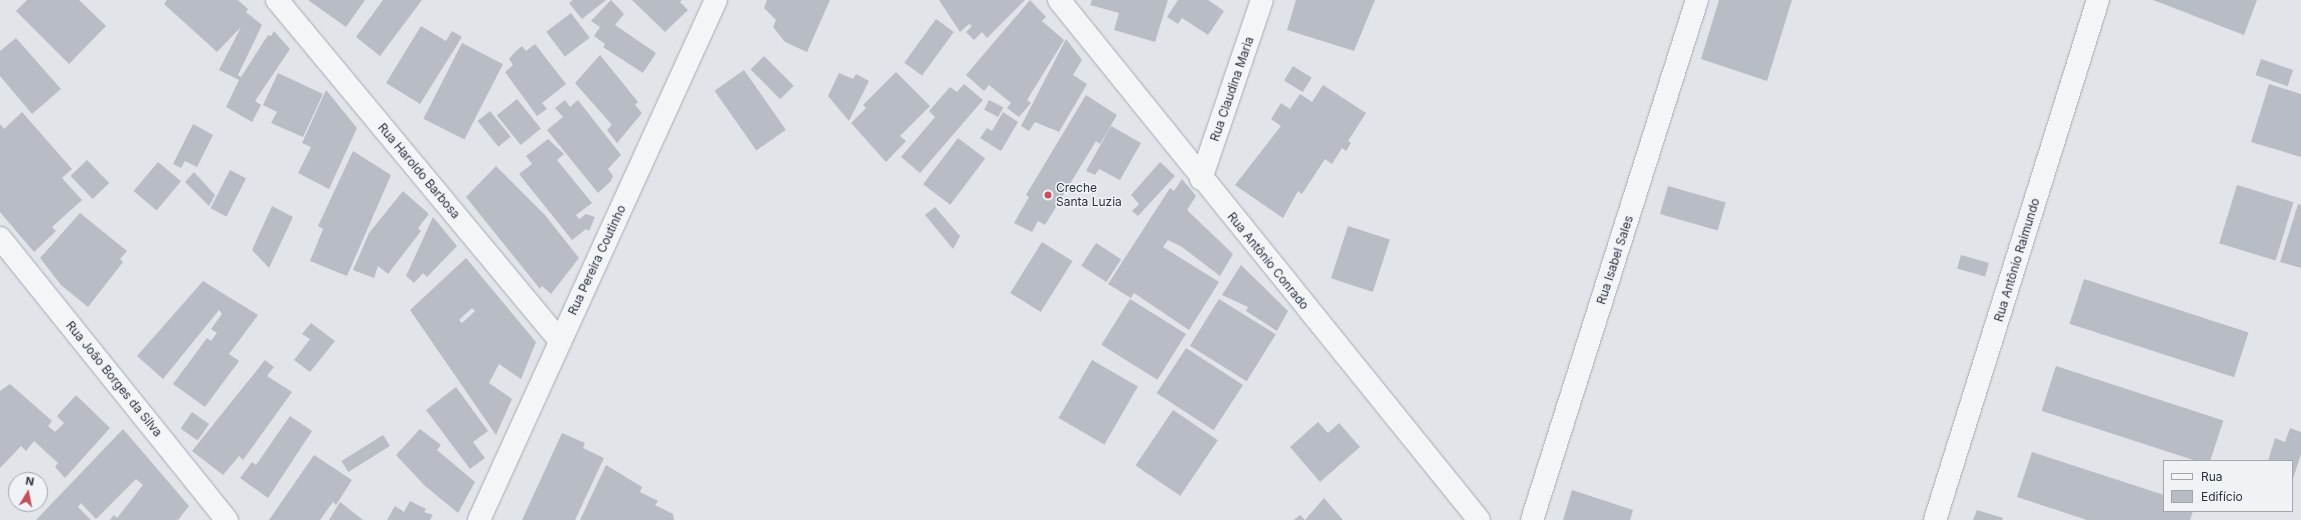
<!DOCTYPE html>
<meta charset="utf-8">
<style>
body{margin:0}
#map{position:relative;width:2301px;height:520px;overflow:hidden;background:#e1e4e9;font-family:Inter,sans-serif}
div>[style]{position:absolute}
.building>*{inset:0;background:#b8bdc5;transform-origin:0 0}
.roads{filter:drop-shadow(0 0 1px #a6abb3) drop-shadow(0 0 1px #a6abb3)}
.street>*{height:22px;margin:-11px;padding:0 11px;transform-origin:11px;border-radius:11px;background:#f3f5f7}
.dots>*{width:11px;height:11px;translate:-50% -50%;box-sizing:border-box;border:2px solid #f0f3f6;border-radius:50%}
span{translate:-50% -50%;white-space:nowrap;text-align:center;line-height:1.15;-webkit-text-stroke:3px #f0f3f6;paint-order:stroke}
.street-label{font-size:12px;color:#2a323f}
.poi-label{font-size:12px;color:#2a323f}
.left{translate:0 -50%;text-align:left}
.legend{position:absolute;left:2163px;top:460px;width:130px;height:52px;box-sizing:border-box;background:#f0f3f6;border:1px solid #a1a6ad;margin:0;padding:5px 7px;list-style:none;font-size:12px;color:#2a323f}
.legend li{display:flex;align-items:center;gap:8px;height:20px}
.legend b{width:20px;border:1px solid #a1a6ad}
.north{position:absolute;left:8px;top:472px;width:40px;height:40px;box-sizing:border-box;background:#f0f3f6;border:1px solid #a1a6ad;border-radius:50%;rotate:10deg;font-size:11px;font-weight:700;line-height:16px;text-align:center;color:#2a323f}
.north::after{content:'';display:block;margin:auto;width:14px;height:18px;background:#c64e5e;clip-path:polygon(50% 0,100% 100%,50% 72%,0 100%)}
</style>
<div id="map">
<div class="building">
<i style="clip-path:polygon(27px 0,79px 0,106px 26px,69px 64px,16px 11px)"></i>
<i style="clip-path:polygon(167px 0,238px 0,248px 9px,246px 12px,262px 25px,238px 75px,241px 77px,268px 35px,271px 36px,274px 31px,290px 49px,255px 101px,261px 105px,252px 122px,226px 107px,239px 80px,219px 70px,241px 27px,217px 52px,164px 4px)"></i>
<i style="clip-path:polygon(308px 0,365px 0,346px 27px)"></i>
<i style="clip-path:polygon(383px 0,422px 0,380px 56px,356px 37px)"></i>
<i style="clip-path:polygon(573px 0,606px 0,582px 19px,569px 3px)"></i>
<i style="clip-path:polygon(611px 0,624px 14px,615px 25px,656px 53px,643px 73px,603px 47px,605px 44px,594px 36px,600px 27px,591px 21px)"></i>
<i style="clip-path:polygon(632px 0,682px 0,680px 2px,688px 10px,665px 32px)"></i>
<i style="clip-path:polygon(767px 0,830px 0,807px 52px,785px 42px,773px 27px,776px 20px,764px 8px)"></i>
<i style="clip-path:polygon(939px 0,1025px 0,987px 38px,982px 32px,974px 40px,966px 32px,972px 26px,969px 24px,960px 32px)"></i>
<i style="clip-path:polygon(1030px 0,1046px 17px,1042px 21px,1064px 40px,1027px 100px,1031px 103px,1019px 117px,1007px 108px,1011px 103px,989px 85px,984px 91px,966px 75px)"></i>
<i style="clip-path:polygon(1092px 0,1168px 0,1155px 42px,1114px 30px,1119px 13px,1090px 5px)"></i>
<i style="clip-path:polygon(1178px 0,1208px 0,1224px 11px,1208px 35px,1182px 18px,1178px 24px,1167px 17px)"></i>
<i style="clip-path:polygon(1296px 0,1375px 0,1354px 51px,1287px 30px)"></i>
<i style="clip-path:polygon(1719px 0,1792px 0,1767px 81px,1701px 59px)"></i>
<i style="clip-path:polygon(2153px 0,2257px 0,2244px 35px)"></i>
<i style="left:571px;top:13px;width:31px;height:31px;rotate:53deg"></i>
<i style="left:936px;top:19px;width:22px;height:54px;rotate:36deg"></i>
<i style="clip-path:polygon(421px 26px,446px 41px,452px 31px,462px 37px,420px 104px,386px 83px)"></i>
<i style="clip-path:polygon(16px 38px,61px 89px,32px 114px,0 76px,0 51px)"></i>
<i style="clip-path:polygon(1066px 39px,1082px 60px,1073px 75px,1087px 84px,1059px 132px,1035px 122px,1029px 131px,1021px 126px)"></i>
<i style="left:462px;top:43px;width:46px;height:85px;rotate:27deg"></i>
<i style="clip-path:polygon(535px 44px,566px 84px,542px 103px,547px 109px,537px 116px,505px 72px,513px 65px,509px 59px,515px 52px,522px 46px,526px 51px)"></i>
<i style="clip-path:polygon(600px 55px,638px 102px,635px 105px,642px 113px,617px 143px,607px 130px,612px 125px,575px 83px)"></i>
<i style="left:764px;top:56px;width:42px;height:19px;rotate:45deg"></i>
<i style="left:2261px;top:59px;width:34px;height:17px;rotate:19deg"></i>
<i style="left:1293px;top:66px;width:22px;height:17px;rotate:32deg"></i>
<i style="left:744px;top:70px;width:73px;height:36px;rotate:55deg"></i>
<i style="clip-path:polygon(896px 72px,930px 106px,900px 136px,906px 141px,886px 162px,851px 123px,866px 108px,863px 105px)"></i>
<i style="clip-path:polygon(278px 73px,323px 94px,303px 137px,271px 123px,277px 112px,263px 105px)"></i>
<i style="clip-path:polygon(839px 73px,853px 79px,856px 74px,869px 81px,849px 121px,828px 96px)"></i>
<i style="clip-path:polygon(964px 84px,983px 100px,920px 173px,901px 157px,935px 117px,929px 111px,950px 87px,957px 92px)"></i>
<i style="clip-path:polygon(2269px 84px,2301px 94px,2301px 157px,2251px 142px)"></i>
<i style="clip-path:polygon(1323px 85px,1366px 113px,1348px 141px,1351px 143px,1346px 151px,1342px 148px,1332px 164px,1325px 159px,1302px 194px,1298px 191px,1283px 218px,1235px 185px,1281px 126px,1271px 119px,1281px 103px,1290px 109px,1300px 94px,1312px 102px)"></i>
<i style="clip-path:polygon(326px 90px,357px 128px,329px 189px,298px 173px,311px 147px,302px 143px)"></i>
<i style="clip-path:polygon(1086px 95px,1117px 115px,1100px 144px,1096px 141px,1045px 225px,1038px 221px,1032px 232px,1014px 223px,1029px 197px,1026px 195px)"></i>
<i style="left:517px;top:99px;width:38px;height:26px;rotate:51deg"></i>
<i style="clip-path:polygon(565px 100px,570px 107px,578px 100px,621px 155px,608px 169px,613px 176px,611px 181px,598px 193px,547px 130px,563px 117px,555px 108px)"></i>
<i style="left:989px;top:100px;width:16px;height:11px;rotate:27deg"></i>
<i style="left:490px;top:111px;width:33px;height:16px;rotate:51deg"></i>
<i style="clip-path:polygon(22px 112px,72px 169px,62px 178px,82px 200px,52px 227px,56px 231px,34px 252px,0 212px,0 124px,4px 129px)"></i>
<i style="clip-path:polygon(1003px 112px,1018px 122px,1001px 151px,980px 138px,987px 128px,992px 131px)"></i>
<i style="clip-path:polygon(193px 124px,213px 135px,197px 167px,185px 161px,181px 168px,173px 164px)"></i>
<i style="clip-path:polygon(1111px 126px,1141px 143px,1120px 180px,1099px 169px,1095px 175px,1086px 171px)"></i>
<i style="left:958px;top:138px;width:34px;height:58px;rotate:37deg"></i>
<i style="clip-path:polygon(548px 139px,564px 154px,557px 160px,592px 203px,576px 215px,579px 219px,586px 214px,595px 217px,589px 231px,586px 229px,572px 240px,519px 174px,532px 164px,526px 156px)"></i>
<i style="clip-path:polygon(353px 151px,391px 175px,347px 276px,310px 261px,323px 229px,318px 226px)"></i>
<i style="left:87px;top:160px;width:32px;height:23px;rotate:46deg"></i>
<i style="left:158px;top:162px;width:30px;height:38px;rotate:40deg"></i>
<i style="clip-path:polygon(1160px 162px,1175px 176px,1138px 216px,1132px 211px,1139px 204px,1131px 195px)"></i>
<i style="clip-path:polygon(496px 166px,545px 215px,579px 258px,551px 294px,542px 286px,540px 289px,466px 197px)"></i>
<i style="left:230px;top:170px;width:18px;height:43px;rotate:27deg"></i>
<i style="clip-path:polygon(194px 172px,215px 195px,209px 206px,185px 182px)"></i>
<i style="clip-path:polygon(1182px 179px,1196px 196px,1187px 210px,1233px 254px,1220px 276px,1182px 247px,1168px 240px,1163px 247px,1219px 282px,1189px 330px,1134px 293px,1131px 298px,1108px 284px,1170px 188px,1174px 191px)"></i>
<i style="left:2237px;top:185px;width:59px;height:61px;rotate:17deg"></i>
<i style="left:1668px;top:186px;width:60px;height:29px;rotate:16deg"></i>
<i style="clip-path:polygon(403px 191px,429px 214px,418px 228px,421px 231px,388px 274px,378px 266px,374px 278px,353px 270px,369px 233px)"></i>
<i style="clip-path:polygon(2298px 204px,2301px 205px,2301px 268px,2280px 262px)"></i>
<i style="clip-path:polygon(272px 206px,293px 217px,269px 268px,252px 250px)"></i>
<i style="clip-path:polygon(935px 207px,960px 236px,953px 249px,925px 215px)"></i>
<i style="clip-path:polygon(80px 213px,127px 251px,120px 259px,123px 262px,88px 307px,61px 285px,40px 258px)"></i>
<i style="clip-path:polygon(433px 217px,457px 246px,427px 277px,423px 273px,414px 283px,406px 276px)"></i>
<i style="left:1348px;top:226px;width:44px;height:55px;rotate:18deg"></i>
<i style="left:1042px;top:242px;width:36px;height:60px;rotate:32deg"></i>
<i style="left:1096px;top:243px;width:30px;height:27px;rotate:33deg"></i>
<i style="left:1961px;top:255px;width:29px;height:14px;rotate:16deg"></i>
<i style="clip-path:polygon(evenodd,466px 258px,536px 342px,521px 379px,499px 364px,489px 383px,512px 399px,496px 435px,410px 310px,466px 258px,472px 308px,475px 311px,462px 323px,459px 320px,472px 308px)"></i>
<i style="clip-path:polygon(1241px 265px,1288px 311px,1277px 331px,1246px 311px,1248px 307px,1222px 295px)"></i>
<i style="left:2084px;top:279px;width:173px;height:47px;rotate:18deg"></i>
<i style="clip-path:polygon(203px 281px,258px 315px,229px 354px,239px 361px,205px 407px,173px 384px,207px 338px,211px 341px,217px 333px,211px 329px,222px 314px,219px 310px,163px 379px,137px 356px)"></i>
<i style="left:1130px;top:299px;width:66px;height:54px;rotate:32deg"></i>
<i style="left:1219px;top:299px;width:67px;height:55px;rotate:32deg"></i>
<i style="clip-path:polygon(311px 323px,335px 341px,310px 372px,294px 360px,310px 339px,302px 334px)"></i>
<i style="left:1186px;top:348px;width:68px;height:54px;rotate:33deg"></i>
<i style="clip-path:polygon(265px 360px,274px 367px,267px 376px,292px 392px,243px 460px,239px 456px,223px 475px,192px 451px)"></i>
<i style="left:1092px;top:360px;width:53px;height:67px;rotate:30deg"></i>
<i style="left:2056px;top:366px;width:176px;height:47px;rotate:18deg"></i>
<i style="clip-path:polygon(10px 384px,52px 421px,48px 426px,55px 432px,64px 423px,57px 416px,76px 395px,110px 428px,65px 478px,55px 467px,58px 463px,34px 441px,26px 451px,21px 446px,0 468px,0 391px)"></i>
<i style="clip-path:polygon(456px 387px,488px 431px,473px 442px,485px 458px,470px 469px,426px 410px)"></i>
<i style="left:1173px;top:410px;width:54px;height:67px;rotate:34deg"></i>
<i style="left:192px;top:412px;width:21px;height:20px;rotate:35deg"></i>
<i style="clip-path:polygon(290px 416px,312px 431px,268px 498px,240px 478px,252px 462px,256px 465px)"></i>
<i style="clip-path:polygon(1318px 422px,1328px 433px,1339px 423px,1360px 447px,1320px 482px,1290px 447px)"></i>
<i style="clip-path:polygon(2290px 428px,2301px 432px,2301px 454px,2292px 482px,2292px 461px,2268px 461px,2275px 438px,2285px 442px)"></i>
<i style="clip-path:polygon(123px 429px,189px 506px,178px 520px,110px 520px,114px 515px,117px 518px,143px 485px,136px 479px,96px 519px,81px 503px,78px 507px,91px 520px,36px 520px)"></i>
<i style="clip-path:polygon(420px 429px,441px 445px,437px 450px,475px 482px,458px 513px,425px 486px,396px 455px)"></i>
<i style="clip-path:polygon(562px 433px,585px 443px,583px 448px,604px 458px,575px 520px,522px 520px)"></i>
<i style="left:383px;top:435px;width:13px;height:49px;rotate:58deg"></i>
<i style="clip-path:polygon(2032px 452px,2164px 495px,2164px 511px,2193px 511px,2190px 520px,2087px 520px,2017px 497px)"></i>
<i style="clip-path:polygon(314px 455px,352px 480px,336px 505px,333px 502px,320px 520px,269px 520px)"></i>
<i style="clip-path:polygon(606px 465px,642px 487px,640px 492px,658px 501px,655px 505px,673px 514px,674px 520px,580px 520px)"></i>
<i style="clip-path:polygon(1572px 490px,1633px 510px,1630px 520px,1563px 520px)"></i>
<i style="clip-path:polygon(1324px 498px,1343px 520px,1294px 520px,1300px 515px,1305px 520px)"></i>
<i style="clip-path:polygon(410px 501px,426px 509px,424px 512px,433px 515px,430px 520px,387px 520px,395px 506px,404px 512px)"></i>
<i style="clip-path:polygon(340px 502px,363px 520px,329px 520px)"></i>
<i style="clip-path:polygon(1977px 510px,2003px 518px,2002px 520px,1973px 520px)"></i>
</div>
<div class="roads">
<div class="street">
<i style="left:277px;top:0;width:443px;rotate:50.3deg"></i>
<i style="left:1059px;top:0;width:668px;rotate:51.07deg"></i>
<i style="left:1201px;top:179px;width:189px;rotate:-71.2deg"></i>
<i style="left:0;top:238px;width:362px;rotate:51.2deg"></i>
<i style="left:479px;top:520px;width:571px;rotate:-65.5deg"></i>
<i style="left:1532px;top:520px;width:546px;rotate:-72.4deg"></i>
<i style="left:1935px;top:520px;width:545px;rotate:-72.6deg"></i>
</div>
</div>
<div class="dots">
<i style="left:1048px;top:195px;background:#c64e5e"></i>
</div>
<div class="street-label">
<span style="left:1232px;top:89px;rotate:-71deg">Rua Claudina Maria</span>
<span style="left:419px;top:171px;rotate:50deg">Rua Haroldo Barbosa</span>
<span style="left:597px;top:260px;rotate:-65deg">Rua Pereira Coutinho</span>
<span style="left:1615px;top:260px;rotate:-72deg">Rua Isabel Sales</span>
<span style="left:2017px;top:260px;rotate:-73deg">Rua Antônio Raimundo</span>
<span style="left:1268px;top:261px;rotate:51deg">Rua Antônio Conrado</span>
<span style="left:114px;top:379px;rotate:51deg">Rua João Borges da Silva</span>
</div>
<div class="poi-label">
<span class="left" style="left:1056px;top:195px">Creche<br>Santa Luzia</span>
</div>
<ul class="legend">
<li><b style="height:5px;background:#f3f5f7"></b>Rua</li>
<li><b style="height:11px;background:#b8bdc5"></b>Edifício</li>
</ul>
<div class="north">N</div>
</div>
